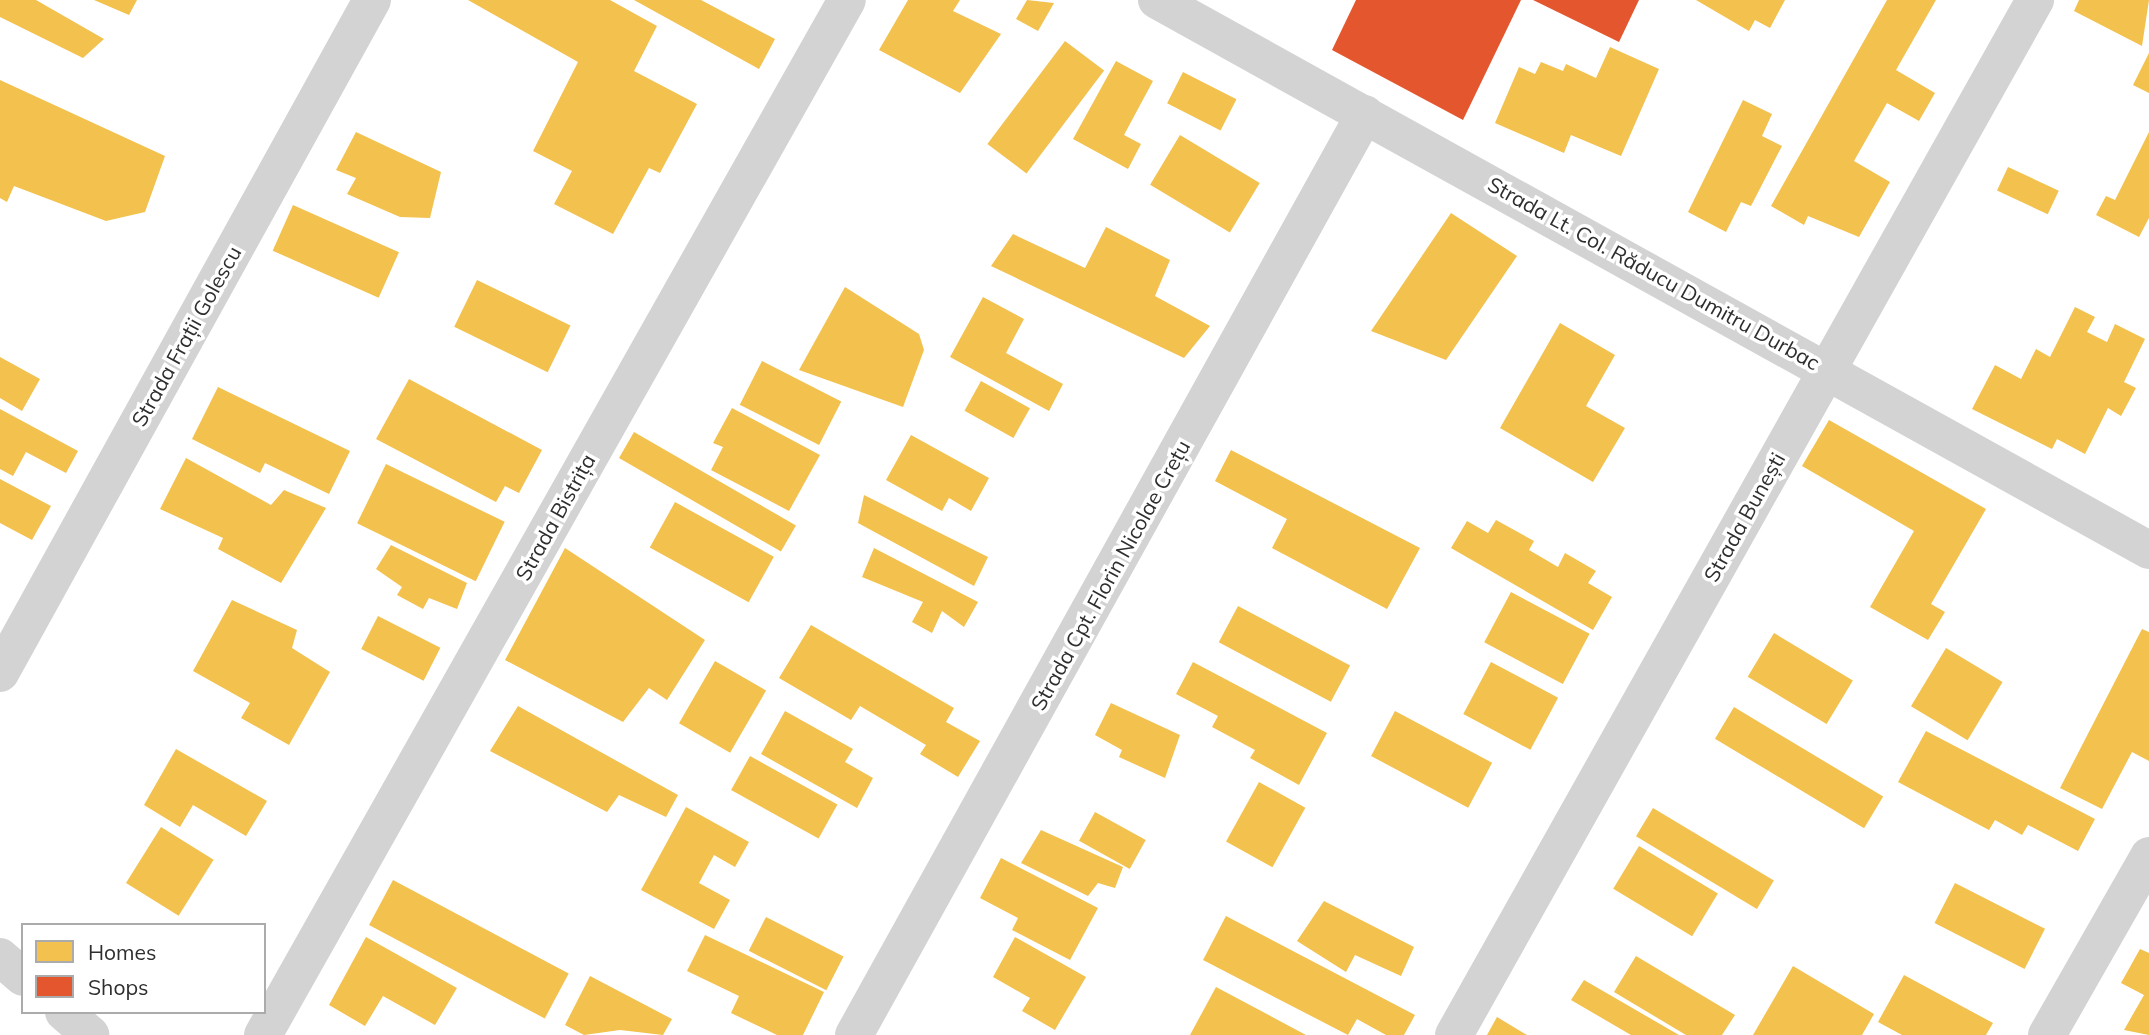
<!DOCTYPE html>
<meta charset="utf-8">
<style>
body{margin:0}
#map{position:relative;width:2149px;height:1035px;overflow:hidden;background:#fff;font-family:Mulish,sans-serif}
div>[style]{position:absolute}
.homes>*{inset:0;background:#f2c14e;transform-origin:0 0}
.shops>*{inset:0;background:#e4572e}
.street>*{height:38px;margin:-19px;padding:0 19px;transform-origin:19px;border-radius:19px;background:#d3d3d3}
span{translate:-50% -50%;white-space:nowrap;text-align:center;line-height:1.15;-webkit-text-stroke:7px #fff;paint-order:stroke}
.street-label{font-size:21px;color:#2e2e2e}
.legend{position:absolute;left:21px;top:923px;width:245px;height:91px;box-sizing:border-box;background:#fff;border:2px solid #ababab;margin:0;padding:9px 12px;list-style:none;font-size:21px;color:#2e2e2e}
.legend li{display:flex;align-items:center;gap:14px;height:35px}
.legend b{width:35px;border:2px solid #ababab}
</style>
<div id="map">
<div class="homes">
<i style="clip-path:polygon(0 0,36px 0,104px 39px,83px 58px,0 17px)"></i>
<i style="clip-path:polygon(94px 0,137px 0,129px 15px)"></i>
<i style="clip-path:polygon(468px 0,610px 0,657px 26px,634px 71px,697px 104px,660px 173px,649px 168px,613px 234px,554px 204px,572px 171px,533px 151px,578px 62px)"></i>
<i style="clip-path:polygon(634px 0,701px 0,775px 39px,759px 69px)"></i>
<i style="clip-path:polygon(908px 0,960px 0,953px 11px,1001px 34px,960px 93px,879px 50px)"></i>
<i style="clip-path:polygon(1027px 0,1054px 3px,1038px 31px,1016px 19px)"></i>
<i style="clip-path:polygon(1696px 0,1785px 0,1770px 28px,1755px 20px,1749px 31px)"></i>
<i style="clip-path:polygon(1887px 0,1936px 0,1896px 70px,1935px 93px,1919px 121px,1887px 103px,1854px 161px,1890px 182px,1859px 237px,1808px 216px,1804px 225px,1771px 206px)"></i>
<i style="clip-path:polygon(2079px 0,2149px 0,2142px 46px,2074px 11px)"></i>
<i style="left:1065px;top:41px;width:49px;height:129px;rotate:37deg"></i>
<i style="clip-path:polygon(1610px 47px,1659px 69px,1621px 156px,1571px 135px,1564px 153px,1495px 123px,1519px 67px,1535px 74px,1541px 62px,1563px 71px,1566px 64px,1596px 78px)"></i>
<i style="clip-path:polygon(2149px 53px,2149px 93px,2133px 85px)"></i>
<i style="clip-path:polygon(1116px 61px,1153px 81px,1124px 135px,1141px 144px,1128px 169px,1073px 139px)"></i>
<i style="left:1183px;top:72px;width:60px;height:35px;rotate:27deg"></i>
<i style="clip-path:polygon(0 80px,165px 156px,145px 212px,106px 221px,14px 186px,7px 202px,0 198px)"></i>
<i style="clip-path:polygon(1743px 100px,1772px 114px,1762px 136px,1782px 146px,1751px 206px,1741px 202px,1726px 232px,1688px 212px)"></i>
<i style="clip-path:polygon(356px 132px,441px 172px,430px 218px,400px 217px,347px 194px,356px 178px,336px 170px)"></i>
<i style="clip-path:polygon(2149px 132px,2149px 218px,2139px 237px,2096px 215px,2106px 196px,2115px 200px)"></i>
<i style="left:1180px;top:135px;width:93px;height:58px;rotate:31deg"></i>
<i style="left:2008px;top:167px;width:56px;height:26px;rotate:25deg"></i>
<i style="left:293px;top:205px;width:116px;height:50px;rotate:24deg"></i>
<i style="clip-path:polygon(1451px 213px,1517px 256px,1446px 360px,1371px 331px)"></i>
<i style="clip-path:polygon(1106px 227px,1170px 260px,1155px 296px,1210px 326px,1184px 358px,991px 266px,1013px 234px,1085px 268px)"></i>
<i style="left:477px;top:280px;width:104px;height:52px;rotate:26deg"></i>
<i style="clip-path:polygon(845px 287px,919px 334px,924px 350px,903px 407px,799px 370px)"></i>
<i style="clip-path:polygon(983px 297px,1024px 319px,1006px 353px,1063px 384px,1049px 411px,950px 357px)"></i>
<i style="clip-path:polygon(2075px 307px,2095px 317px,2087px 332px,2107px 342px,2115px 324px,2145px 339px,2124px 382px,2136px 388px,2121px 416px,2108px 408px,2085px 454px,2057px 439px,2052px 449px,1972px 409px,1995px 365px,2021px 379px,2036px 349px,2050px 357px)"></i>
<i style="clip-path:polygon(1560px 323px,1615px 355px,1586px 406px,1625px 428px,1593px 482px,1500px 428px)"></i>
<i style="clip-path:polygon(0 357px,40px 379px,22px 411px,0 398px)"></i>
<i style="left:762px;top:361px;width:89px;height:49px;rotate:27deg"></i>
<i style="clip-path:polygon(409px 379px,542px 450px,519px 493px,505px 486px,496px 502px,376px 439px)"></i>
<i style="left:981px;top:381px;width:56px;height:34px;rotate:29deg"></i>
<i style="clip-path:polygon(218px 387px,350px 451px,329px 494px,265px 463px,260px 473px,192px 439px)"></i>
<i style="clip-path:polygon(732px 408px,820px 455px,789px 511px,711px 470px,723px 447px,713px 443px)"></i>
<i style="clip-path:polygon(0 409px,78px 451px,66px 473px,26px 452px,13px 476px,0 469px)"></i>
<i style="clip-path:polygon(1829px 420px,1986px 509px,1931px 604px,1945px 612px,1928px 640px,1870px 607px,1914px 531px,1802px 466px)"></i>
<i style="left:634px;top:432px;width:187px;height:30px;rotate:30deg"></i>
<i style="clip-path:polygon(911px 435px,989px 478px,971px 511px,949px 498px,942px 511px,886px 480px)"></i>
<i style="clip-path:polygon(1231px 450px,1420px 548px,1387px 609px,1272px 548px,1287px 519px,1215px 481px)"></i>
<i style="clip-path:polygon(186px 458px,271px 505px,284px 490px,326px 508px,281px 583px,218px 549px,223px 538px,160px 509px)"></i>
<i style="left:386px;top:464px;width:132px;height:66px;rotate:26deg"></i>
<i style="clip-path:polygon(0 479px,51px 506px,32px 540px,0 523px)"></i>
<i style="clip-path:polygon(864px 495px,988px 557px,974px 586px,858px 523px)"></i>
<i style="left:675px;top:502px;width:113px;height:52px;rotate:29deg"></i>
<i style="clip-path:polygon(1496px 520px,1534px 541px,1529px 550px,1558px 567px,1565px 553px,1596px 571px,1588px 583px,1612px 597px,1593px 630px,1451px 548px,1467px 521px,1488px 533px)"></i>
<i style="clip-path:polygon(391px 545px,467px 583px,457px 609px,429px 598px,423px 609px,397px 595px,402px 587px,376px 569px)"></i>
<i style="clip-path:polygon(565px 548px,705px 640px,667px 700px,649px 688px,623px 722px,505px 660px)"></i>
<i style="clip-path:polygon(874px 548px,978px 602px,964px 627px,942px 611px,932px 633px,912px 622px,923px 602px,862px 577px)"></i>
<i style="left:1511px;top:592px;width:89px;height:57px;rotate:28deg"></i>
<i style="clip-path:polygon(232px 600px,297px 630px,292px 648px,330px 672px,289px 745px,241px 718px,250px 703px,193px 671px)"></i>
<i style="left:1238px;top:606px;width:127px;height:41px;rotate:28deg"></i>
<i style="left:378px;top:616px;width:70px;height:37px;rotate:27deg"></i>
<i style="clip-path:polygon(811px 625px,954px 708px,946px 722px,980px 741px,958px 777px,920px 754px,926px 745px,860px 706px,851px 720px,779px 678px)"></i>
<i style="clip-path:polygon(2142px 629px,2149px 632px,2149px 761px,2132px 752px,2102px 809px,2060px 788px)"></i>
<i style="left:1774px;top:633px;width:92px;height:51px;rotate:31deg"></i>
<i style="left:1946px;top:648px;width:66px;height:68px;rotate:31deg"></i>
<i style="left:715px;top:661px;width:59px;height:72px;rotate:30deg"></i>
<i style="clip-path:polygon(1193px 662px,1327px 733px,1299px 785px,1250px 758px,1255px 750px,1212px 727px,1218px 716px,1176px 694px)"></i>
<i style="left:1491px;top:662px;width:76px;height:59px;rotate:28deg"></i>
<i style="clip-path:polygon(1111px 703px,1180px 735px,1165px 778px,1119px 757px,1122px 750px,1095px 735px)"></i>
<i style="clip-path:polygon(518px 706px,678px 795px,666px 817px,619px 795px,607px 812px,490px 751px)"></i>
<i style="left:1734px;top:707px;width:174px;height:37px;rotate:31deg"></i>
<i style="clip-path:polygon(785px 711px,853px 749px,845px 762px,873px 778px,857px 808px,761px 754px)"></i>
<i style="left:1395px;top:711px;width:110px;height:51px;rotate:28deg"></i>
<i style="clip-path:polygon(1926px 731px,2095px 819px,2078px 851px,2028px 825px,2022px 835px,1995px 820px,1989px 830px,1898px 782px)"></i>
<i style="clip-path:polygon(176px 749px,267px 801px,246px 836px,193px 805px,180px 827px,144px 805px)"></i>
<i style="left:750px;top:756px;width:100px;height:39px;rotate:29deg"></i>
<i style="left:1259px;top:782px;width:53px;height:68px;rotate:29deg"></i>
<i style="clip-path:polygon(686px 807px,749px 842px,735px 867px,714px 855px,699px 883px,730px 900px,714px 929px,641px 890px)"></i>
<i style="left:1653px;top:808px;width:141px;height:33px;rotate:31deg"></i>
<i style="left:1095px;top:812px;width:58px;height:33px;rotate:29deg"></i>
<i style="left:161px;top:827px;width:62px;height:66px;rotate:32deg"></i>
<i style="clip-path:polygon(1041px 830px,1123px 867px,1115px 888px,1098px 883px,1088px 896px,1021px 863px)"></i>
<i style="left:1639px;top:846px;width:92px;height:50px;rotate:31deg"></i>
<i style="clip-path:polygon(1001px 858px,1098px 908px,1070px 960px,1012px 930px,1018px 918px,980px 898px)"></i>
<i style="left:393px;top:880px;width:199px;height:51px;rotate:28deg"></i>
<i style="left:1955px;top:883px;width:101px;height:45px;rotate:27deg"></i>
<i style="clip-path:polygon(1324px 901px,1414px 947px,1401px 976px,1355px 955px,1346px 972px,1297px 941px)"></i>
<i style="clip-path:polygon(1226px 916px,1415px 1015px,1404px 1035px,1386px 1035px,1357px 1019px,1348px 1035px,1203px 960px)"></i>
<i style="left:766px;top:917px;width:87px;height:38px;rotate:27deg"></i>
<i style="clip-path:polygon(705px 935px,824px 992px,803px 1035px,777px 1035px,731px 1013px,739px 996px,687px 971px)"></i>
<i style="clip-path:polygon(366px 937px,457px 988px,435px 1025px,383px 996px,365px 1026px,329px 1005px)"></i>
<i style="clip-path:polygon(1015px 937px,1086px 977px,1055px 1030px,1022px 1011px,1030px 998px,993px 977px)"></i>
<i style="clip-path:polygon(2140px 949px,2149px 953px,2149px 1035px,2124px 1030px,2144px 995px,2121px 983px)"></i>
<i style="clip-path:polygon(1636px 956px,1735px 1015px,1722px 1035px,1686px 1035px,1614px 992px)"></i>
<i style="clip-path:polygon(1793px 966px,1874px 1014px,1862px 1035px,1753px 1035px)"></i>
<i style="clip-path:polygon(1904px 975px,1993px 1023px,1986px 1035px,1902px 1035px,1878px 1022px)"></i>
<i style="clip-path:polygon(590px 976px,672px 1019px,663px 1035px,620px 1030px,584px 1035px,565px 1025px)"></i>
<i style="clip-path:polygon(1584px 980px,1679px 1035px,1631px 1035px,1571px 1000px)"></i>
<i style="clip-path:polygon(1216px 987px,1306px 1035px,1190px 1035px)"></i>
<i style="clip-path:polygon(1497px 1017px,1527px 1035px,1487px 1035px)"></i>
</div>
<div class="shops">
<i style="clip-path:polygon(1356px 0,1521px 0,1463px 120px,1332px 50px)"></i>
<i style="clip-path:polygon(1533px 0,1639px 0,1619px 42px)"></i>
</div>
<div class="street">
<i style="left:1157px;top:0;width:1134px;rotate:29.01deg"></i>
<i style="left:0;top:673px;width:769px;rotate:-61.07deg"></i>
<i style="left:0;top:957px;width:30px;rotate:41deg"></i>
<i style="left:64px;top:1012px;width:35px;rotate:41deg"></i>
<i style="left:263px;top:1035px;width:1188px;rotate:-60.57deg"></i>
<i style="left:854px;top:1035px;width:1053px;rotate:-60.98deg"></i>
<i style="left:1454px;top:1035px;width:1187px;rotate:-60.69deg"></i>
<i style="left:2047px;top:1035px;width:206px;rotate:-60.3deg"></i>
</div>
<div class="street-label">
<span style="left:1654px;top:273px;rotate:29deg">Strada Lt. Col. Răducu Dumitru Durbac</span>
<span style="left:186px;top:336px;rotate:-61deg">Strada Frații Golescu</span>
<span style="left:555px;top:517px;rotate:-61deg">Strada Bistrița</span>
<span style="left:1744px;top:517px;rotate:-61deg">Strada Bunești</span>
<span style="left:1110px;top:575px;rotate:-61deg">Strada Cpt. Florin Nicolae Crețu</span>
</div>
<ul class="legend">
<li><b style="height:19px;background:#f2c14e"></b>Homes</li>
<li><b style="height:19px;background:#e4572e"></b>Shops</li>
</ul>
</div>
